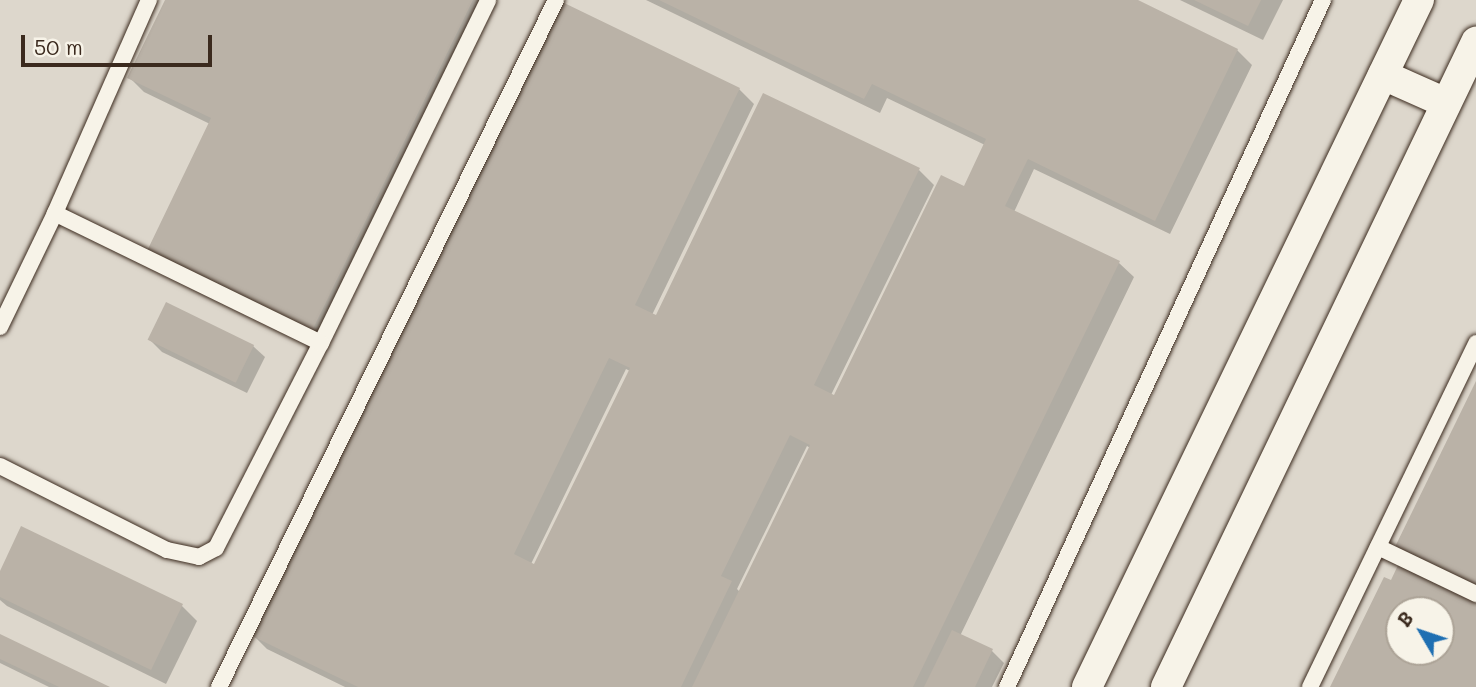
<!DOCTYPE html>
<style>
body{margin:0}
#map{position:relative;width:1476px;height:687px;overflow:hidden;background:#ece7dc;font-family:Mali,sans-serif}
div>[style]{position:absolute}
.built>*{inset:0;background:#ddd7cc}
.shadow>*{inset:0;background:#0003}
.building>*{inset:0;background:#bab2a7;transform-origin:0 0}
.roads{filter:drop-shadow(0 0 2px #3b2a1e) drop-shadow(0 0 2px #3b2a1e)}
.service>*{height:16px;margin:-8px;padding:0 8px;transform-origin:8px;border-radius:8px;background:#f7f3e8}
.minor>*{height:30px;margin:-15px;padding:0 15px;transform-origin:15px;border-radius:15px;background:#f7f3e8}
span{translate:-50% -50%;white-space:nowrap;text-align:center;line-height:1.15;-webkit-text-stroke:6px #f7f3e8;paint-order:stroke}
.north{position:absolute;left:1385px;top:596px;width:70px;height:70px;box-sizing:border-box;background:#f7f3e8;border:2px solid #aca397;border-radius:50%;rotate:309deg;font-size:19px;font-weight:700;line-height:28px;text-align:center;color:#3b2a1e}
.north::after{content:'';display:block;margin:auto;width:24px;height:32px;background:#1f6fb2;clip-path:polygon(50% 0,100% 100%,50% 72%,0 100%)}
.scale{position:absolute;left:21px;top:35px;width:191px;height:32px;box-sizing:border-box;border:4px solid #3b2a1e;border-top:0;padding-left:9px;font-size:21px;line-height:24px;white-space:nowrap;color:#3b2a1e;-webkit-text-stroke:5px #f7f3e8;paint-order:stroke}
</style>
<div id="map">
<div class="built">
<i style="clip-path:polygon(evenodd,0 0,1476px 0,1476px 687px,0 687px,0 0,1399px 610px,1441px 610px,1441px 652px,1399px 652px,1399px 610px)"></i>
</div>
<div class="shadow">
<i style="clip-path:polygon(167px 0,495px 0,327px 345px,164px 266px,210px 124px,144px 92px,129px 77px)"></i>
<i style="clip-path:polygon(evenodd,646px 0,1133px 0,1237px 50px,1252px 65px,1170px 234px,1034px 169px,1014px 212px,1119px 263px,1134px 277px,960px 636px,992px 651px,1004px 663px,992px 687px,345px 687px,267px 649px,252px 634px,739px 89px,754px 104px,652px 315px,656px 317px,919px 170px,934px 185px,831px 395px,835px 397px,965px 188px,985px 145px,887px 98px,880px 113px,646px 0,626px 369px,630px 371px,535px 566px,531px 564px,626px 369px,646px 0,807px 446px,810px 448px,740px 592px,737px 589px,807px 446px)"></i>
<i style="clip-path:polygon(1180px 0,1283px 0,1263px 40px)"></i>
<i style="clip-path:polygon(150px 340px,253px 346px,265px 357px,247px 393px,162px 352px)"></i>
<i style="clip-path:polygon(0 574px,182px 606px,197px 621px,166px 684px,7px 606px,0 600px)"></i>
<i style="clip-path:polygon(0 636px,106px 687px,49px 687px,0 663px)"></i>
</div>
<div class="building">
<i style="clip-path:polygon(165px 0,473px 0,312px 331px,147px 251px,211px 118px,127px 78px)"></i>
<i style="clip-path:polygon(evenodd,558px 0,740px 88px,635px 305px,656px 315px,763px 93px,920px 168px,814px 385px,834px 395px,941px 175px,964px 186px,986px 139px,872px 84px,864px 99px,659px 0,1138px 0,1238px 49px,1155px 221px,1028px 159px,1005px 206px,1120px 261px,913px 687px,692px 687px,810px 445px,790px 435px,721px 576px,732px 581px,681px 687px,358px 687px,250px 635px,558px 0,609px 358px,630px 368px,534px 564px,514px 554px,609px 358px)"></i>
<i style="clip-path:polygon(1194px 0,1261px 0,1248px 26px)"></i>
<i style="left:166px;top:302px;width:98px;height:42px;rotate:26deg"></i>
<i style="clip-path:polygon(1476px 381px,1476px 591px,1393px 551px)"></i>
<i style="clip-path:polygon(21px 526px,183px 604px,151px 670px,0 597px,0 571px)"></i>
<i style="clip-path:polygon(evenodd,1400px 561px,1476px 598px,1476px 687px,1330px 687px,1384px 577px,1391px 580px,1400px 561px,1399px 610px,1441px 610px,1441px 652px,1399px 652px,1399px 610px)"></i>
<i style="clip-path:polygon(952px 630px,993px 649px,975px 687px,924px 687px)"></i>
<i style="clip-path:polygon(0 634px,110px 687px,59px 687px,0 659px)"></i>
</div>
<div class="roads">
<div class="service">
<i style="left:0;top:327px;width:127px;rotate:-64.2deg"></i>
<i style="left:55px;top:213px;width:233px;rotate:-66.2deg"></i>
<i style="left:321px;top:343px;width:381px;rotate:-64deg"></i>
<i style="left:0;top:466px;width:187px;rotate:26.7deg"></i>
<i style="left:167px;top:550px;width:33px;rotate:12deg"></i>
<i style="left:199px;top:557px;width:19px;rotate:-28deg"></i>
<i style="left:216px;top:548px;width:230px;rotate:-62.9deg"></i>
<i style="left:321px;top:343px;width:296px;rotate:-154deg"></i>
<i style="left:1378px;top:547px;width:109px;rotate:25.6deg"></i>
<i style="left:219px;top:687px;width:765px;rotate:-63.87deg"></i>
<i style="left:1007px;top:687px;width:756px;rotate:-65.3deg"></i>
<i style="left:1310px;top:687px;width:382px;rotate:-64.2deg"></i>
</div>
<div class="minor">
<i style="left:1383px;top:75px;width:69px;rotate:24deg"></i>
<i style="left:1087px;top:687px;width:763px;rotate:-64.21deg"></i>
<i style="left:1166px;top:687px;width:716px;rotate:-64.33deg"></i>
</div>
</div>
<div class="north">B</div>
<div class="scale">50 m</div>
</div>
